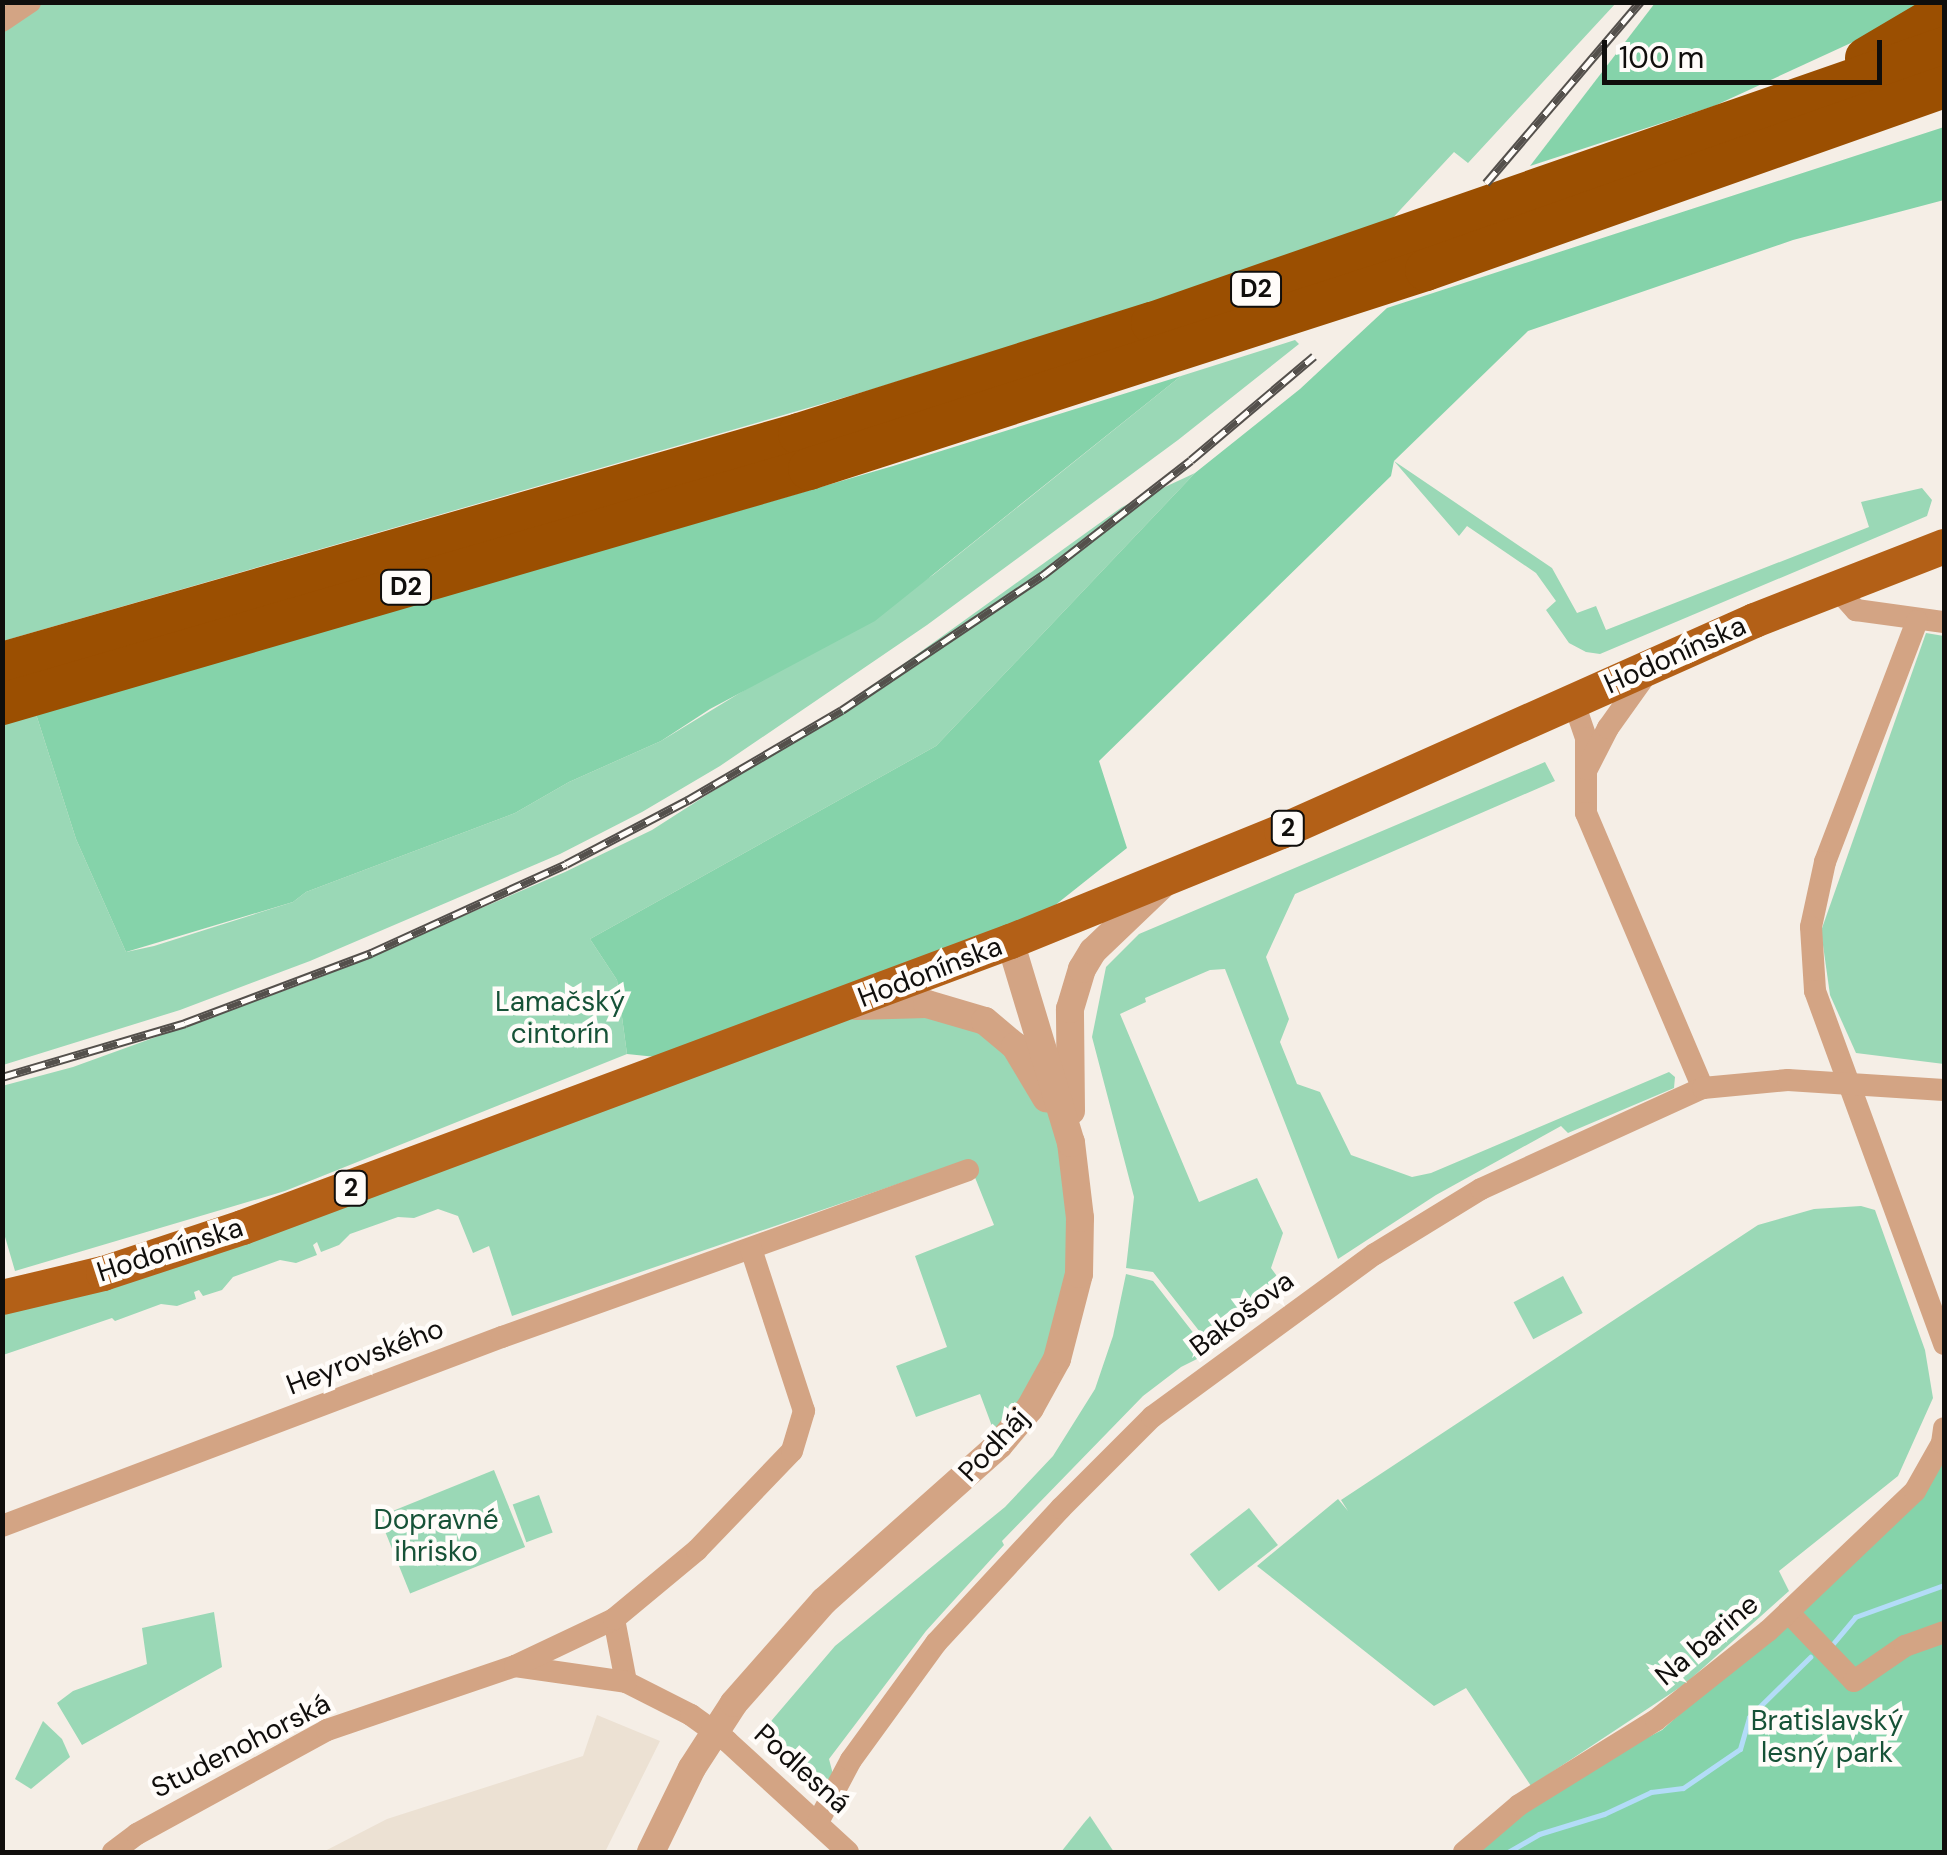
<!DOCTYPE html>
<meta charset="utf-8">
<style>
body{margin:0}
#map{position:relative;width:1947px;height:1855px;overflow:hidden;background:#f5eee6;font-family:"DM Sans",sans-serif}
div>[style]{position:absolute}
.built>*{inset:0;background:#ece1d3}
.green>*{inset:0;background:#9ad8b6;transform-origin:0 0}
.forest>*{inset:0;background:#85d3aa}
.stream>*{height:5px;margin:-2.5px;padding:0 2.5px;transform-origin:2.5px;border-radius:2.5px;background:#b3dcf8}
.minor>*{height:22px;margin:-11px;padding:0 11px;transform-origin:11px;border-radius:11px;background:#d3a484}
.tertiary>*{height:28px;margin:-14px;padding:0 14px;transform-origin:14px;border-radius:14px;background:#d3a484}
.primary>*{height:35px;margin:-17.5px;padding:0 17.5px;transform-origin:17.5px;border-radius:17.5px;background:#b36017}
.motorway>*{height:42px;margin:-21px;padding:0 21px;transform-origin:21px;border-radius:21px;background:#9b4f01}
.rail>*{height:9px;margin-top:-4.5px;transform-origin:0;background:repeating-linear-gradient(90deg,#fffcf9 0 15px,#54504c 0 30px);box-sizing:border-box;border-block:2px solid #54504c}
span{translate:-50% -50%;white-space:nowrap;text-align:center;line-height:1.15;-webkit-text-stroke:9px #fffcf9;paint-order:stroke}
.shield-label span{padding:2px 8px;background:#fffcf9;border:2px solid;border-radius:8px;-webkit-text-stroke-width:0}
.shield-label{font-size:25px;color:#100e0c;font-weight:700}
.street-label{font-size:28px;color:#100e0c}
.park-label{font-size:28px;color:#165237}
.frame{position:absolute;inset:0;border:5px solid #100e0c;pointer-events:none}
.scale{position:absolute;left:1602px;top:40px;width:280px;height:45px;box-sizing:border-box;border:5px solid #100e0c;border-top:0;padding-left:12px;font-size:30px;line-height:35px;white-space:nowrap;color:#100e0c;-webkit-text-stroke:8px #fffcf9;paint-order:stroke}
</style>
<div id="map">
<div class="built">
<i style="clip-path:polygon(597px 1715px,660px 1741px,605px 1852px,323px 1852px,387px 1819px,583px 1756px)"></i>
</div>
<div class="green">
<i style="clip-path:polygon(30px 3px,1616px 3px,1468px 163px,1454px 152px,1388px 223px,1311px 252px,870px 390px,3px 641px,2px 21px)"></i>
<i style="clip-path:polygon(1295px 340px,1299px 344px,1178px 440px,927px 625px,720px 766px,642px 812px,560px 854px,310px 961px,180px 1010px,3px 1065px,3px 723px,36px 714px,76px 839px,126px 952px,154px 946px,293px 902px,306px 892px,515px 813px,569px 782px,661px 741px,933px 575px,1181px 376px)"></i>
<i style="clip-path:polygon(1394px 461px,1552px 568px,1577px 613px,1596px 606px,1606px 630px,1869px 527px,1861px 502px,1922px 488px,1932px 500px,1927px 516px,1600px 654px,1586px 652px,1569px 643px,1546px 610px,1556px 601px,1536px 573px,1467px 526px,1459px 536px)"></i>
<i style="clip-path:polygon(1195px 473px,936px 746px,590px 939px,617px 980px,627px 1054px,285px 1191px,15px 1271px,3px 1230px,2px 1086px,73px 1067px,316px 979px,565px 872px,652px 830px,841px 709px,1122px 507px)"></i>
<i style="clip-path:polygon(1926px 633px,1944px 636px,1944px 1064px,1856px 1053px,1830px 995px,1821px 931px)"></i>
<i style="clip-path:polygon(1545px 762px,1555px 781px,1295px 894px,1266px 957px,1289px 1019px,1280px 1042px,1297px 1084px,1320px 1092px,1351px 1155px,1412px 1177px,1431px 1173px,1669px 1072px,1675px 1077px,1674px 1088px,1568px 1133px,1561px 1126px,1436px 1195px,1338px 1259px,1225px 969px,1210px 970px,1145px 998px,1146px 1002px,1120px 1014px,1199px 1202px,1257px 1178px,1283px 1233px,1271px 1268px,1282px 1283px,1207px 1341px,1153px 1272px,1126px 1268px,1134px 1197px,1092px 1037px,1106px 967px,1139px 934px)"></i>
<i style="clip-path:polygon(837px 1007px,976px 1017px,1071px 1143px,1069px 1320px,999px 1445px,980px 1394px,916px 1417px,896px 1366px,947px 1347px,915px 1256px,994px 1225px,968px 1160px,512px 1316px,489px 1246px,473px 1253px,458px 1216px,438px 1209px,414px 1218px,398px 1217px,350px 1234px,339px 1245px,321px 1252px,317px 1242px,313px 1245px,317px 1255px,296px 1263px,280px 1260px,233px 1277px,222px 1290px,203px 1296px,199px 1290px,194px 1292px,196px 1299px,177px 1306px,161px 1304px,115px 1321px,112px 1318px,3px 1355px,2px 1297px)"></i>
<i style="clip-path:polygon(1861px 1206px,1875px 1210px,1925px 1350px,1933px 1398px,1898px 1476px,1779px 1571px,1789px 1591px,1685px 1684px,1531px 1786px,1466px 1688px,1434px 1706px,1257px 1566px,1338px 1499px,1348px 1511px,1341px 1500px,1758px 1225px,1814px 1209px)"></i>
<i style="clip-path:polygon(1126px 1274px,1153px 1281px,1209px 1353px,1181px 1367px,1143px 1396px,1002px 1541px,1004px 1545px,926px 1631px,829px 1759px,835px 1782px,816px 1791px,768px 1748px,764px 1735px,772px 1720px,835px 1646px,1005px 1507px,1053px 1456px,1095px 1389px,1113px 1336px)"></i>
<i style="left:1563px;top:1276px;width:42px;height:56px;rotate:62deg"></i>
<i style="left:494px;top:1470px;width:83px;height:124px;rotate:68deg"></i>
<i style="left:539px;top:1495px;width:40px;height:28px;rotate:70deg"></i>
<i style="left:1249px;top:1508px;width:47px;height:75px;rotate:52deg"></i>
<i style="clip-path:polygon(214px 1612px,222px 1667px,82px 1745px,57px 1703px,73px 1691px,147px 1664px,142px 1628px)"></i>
<i style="clip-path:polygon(43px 1721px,62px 1739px,70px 1757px,31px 1789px,15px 1779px)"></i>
<i style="clip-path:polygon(1090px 1816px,1114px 1852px,1061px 1852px,1084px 1823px)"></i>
</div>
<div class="forest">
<i style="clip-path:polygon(1655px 3px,1938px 3px,1714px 106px,1530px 166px)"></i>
<i style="clip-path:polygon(1944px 127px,1944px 200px,1793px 240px,1528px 331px,1394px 461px,1391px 476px,1099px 761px,1127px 848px,1010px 941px,695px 1061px,627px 1054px,617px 980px,590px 939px,936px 746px,1195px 473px,1300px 389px,1387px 308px)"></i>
<i style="clip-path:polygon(1181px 376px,875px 621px,710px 709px,661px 741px,569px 782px,515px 813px,306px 892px,293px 902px,126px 952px,76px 839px,36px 714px,893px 466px)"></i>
<i style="clip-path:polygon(1944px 1461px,1944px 1852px,1464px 1852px,1531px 1797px,1662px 1730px,1917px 1501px)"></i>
</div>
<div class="stream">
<i style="left:1831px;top:1646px;width:38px;rotate:-50deg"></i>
<i style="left:1855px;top:1617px;width:95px;rotate:-19.8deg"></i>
<i style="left:1508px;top:1852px;width:36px;rotate:-30deg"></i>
<i style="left:1539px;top:1834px;width:68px;rotate:-17.1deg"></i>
<i style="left:1604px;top:1814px;width:52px;rotate:-25.1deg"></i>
<i style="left:1651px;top:1792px;width:32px;rotate:-7deg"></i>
<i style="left:1683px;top:1788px;width:69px;rotate:-34.4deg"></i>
<i style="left:1740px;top:1749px;width:33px;rotate:-74deg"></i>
<i style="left:1749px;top:1717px;width:86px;rotate:-44.5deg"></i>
</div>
<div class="minor">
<i style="left:2px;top:21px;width:34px;rotate:-34deg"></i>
<i style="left:1836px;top:588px;width:30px;rotate:48deg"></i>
<i style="left:1856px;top:610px;width:89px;rotate:7.8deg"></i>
<i style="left:1917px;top:621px;width:258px;rotate:110.9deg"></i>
<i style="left:1825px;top:862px;width:66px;rotate:102.2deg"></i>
<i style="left:1811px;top:927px;width:64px;rotate:86.4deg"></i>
<i style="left:1815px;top:991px;width:376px;rotate:69.9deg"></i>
<i style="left:1573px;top:700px;width:40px;rotate:71.1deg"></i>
<i style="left:1586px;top:738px;width:75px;rotate:90deg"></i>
<i style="left:1586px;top:813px;width:299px;rotate:67deg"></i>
<i style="left:1587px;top:769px;width:46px;rotate:-62.9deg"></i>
<i style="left:1608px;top:728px;width:72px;rotate:-54.6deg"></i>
<i style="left:2px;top:1526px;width:535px;rotate:-20.71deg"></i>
<i style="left:502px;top:1337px;width:495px;rotate:-19.7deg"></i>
<i style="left:1788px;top:1612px;width:95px;rotate:46.3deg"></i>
<i style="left:1854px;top:1681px;width:62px;rotate:-34.5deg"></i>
<i style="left:1905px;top:1646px;width:41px;rotate:-19.7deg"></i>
<i style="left:614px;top:1619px;width:64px;rotate:79.2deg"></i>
<i style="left:626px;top:1682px;width:73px;rotate:26.9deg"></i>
<i style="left:691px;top:1715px;width:44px;rotate:35.8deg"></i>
<i style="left:727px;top:1741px;width:164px;rotate:42.5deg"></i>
<i style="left:515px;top:1666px;width:112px;rotate:8.2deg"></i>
<i style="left:818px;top:1822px;width:70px;rotate:-62deg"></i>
<i style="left:851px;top:1760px;width:145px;rotate:-54deg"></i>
<i style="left:936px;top:1643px;width:184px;rotate:-47.2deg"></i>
<i style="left:1061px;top:1508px;width:129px;rotate:-45deg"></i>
<i style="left:1152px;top:1417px;width:276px;rotate:-36.2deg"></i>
<i style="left:1375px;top:1254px;width:124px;rotate:-31.5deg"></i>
<i style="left:1481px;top:1189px;width:244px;rotate:-24.5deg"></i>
<i style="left:1703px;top:1088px;width:85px;rotate:-5.4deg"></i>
<i style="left:1788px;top:1080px;width:156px;rotate:3.7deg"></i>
<i style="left:113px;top:1852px;width:30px;rotate:-37deg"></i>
<i style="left:137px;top:1834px;width:217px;rotate:-28.7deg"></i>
<i style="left:327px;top:1730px;width:199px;rotate:-18.8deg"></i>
<i style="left:515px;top:1666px;width:110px;rotate:-25.4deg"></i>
<i style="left:614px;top:1619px;width:108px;rotate:-39.7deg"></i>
<i style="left:697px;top:1550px;width:137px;rotate:-46.2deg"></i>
<i style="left:792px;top:1451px;width:42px;rotate:-73.3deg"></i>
<i style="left:804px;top:1411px;width:170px;rotate:-108.1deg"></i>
<i style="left:1464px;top:1852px;width:72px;rotate:-40.5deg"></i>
<i style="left:1519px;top:1805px;width:161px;rotate:-31.8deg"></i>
<i style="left:1656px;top:1720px;width:143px;rotate:-38.5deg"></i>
<i style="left:1768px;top:1631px;width:203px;rotate:-43.6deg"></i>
<i style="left:1915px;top:1491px;width:55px;rotate:-60.6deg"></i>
<i style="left:1942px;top:1443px;width:15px;rotate:-82deg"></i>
</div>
<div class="tertiary">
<i style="left:856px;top:1006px;width:71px;rotate:-1.6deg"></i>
<i style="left:927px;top:1004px;width:60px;rotate:16.3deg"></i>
<i style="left:985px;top:1021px;width:39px;rotate:40deg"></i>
<i style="left:1015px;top:1046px;width:61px;rotate:59.2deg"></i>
<i style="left:1071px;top:1111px;width:102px;rotate:-90.6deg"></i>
<i style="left:1070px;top:1009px;width:42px;rotate:-73.3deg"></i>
<i style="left:1082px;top:969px;width:21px;rotate:-59deg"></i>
<i style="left:1093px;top:951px;width:97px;rotate:-43.7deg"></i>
<i style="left:651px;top:1852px;width:93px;rotate:-64deg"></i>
<i style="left:692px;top:1768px;width:77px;rotate:-57.1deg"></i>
<i style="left:734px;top:1703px;width:136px;rotate:-48.6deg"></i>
<i style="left:824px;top:1601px;width:234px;rotate:-41.7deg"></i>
<i style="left:999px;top:1445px;width:48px;rotate:-50deg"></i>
<i style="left:1030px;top:1408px;width:56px;rotate:-61.1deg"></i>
<i style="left:1057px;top:1359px;width:88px;rotate:-75.5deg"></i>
<i style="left:1079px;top:1274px;width:56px;rotate:-89deg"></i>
<i style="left:1080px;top:1218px;width:76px;rotate:-96.8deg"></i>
<i style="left:1071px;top:1143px;width:211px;rotate:-106.8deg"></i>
</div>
<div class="primary">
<i style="left:2px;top:1297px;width:104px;rotate:-13.4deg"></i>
<i style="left:103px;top:1273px;width:146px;rotate:-18.3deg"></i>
<i style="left:242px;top:1227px;width:820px;rotate:-20.43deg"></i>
<i style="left:1010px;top:941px;width:292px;rotate:-22.1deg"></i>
<i style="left:1281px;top:831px;width:518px;rotate:-24.04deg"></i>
<i style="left:1754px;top:620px;width:204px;rotate:-21.3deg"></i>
</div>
<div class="motorway">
<i style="left:1866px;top:58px;width:91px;rotate:-30.5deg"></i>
<i style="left:2px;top:663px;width:829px;rotate:-16.03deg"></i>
<i style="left:799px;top:434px;width:370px;rotate:-17.5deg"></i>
<i style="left:1152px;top:323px;width:838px;rotate:-19.15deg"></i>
<i style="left:2px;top:704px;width:841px;rotate:-16.24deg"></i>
<i style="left:809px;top:469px;width:648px;rotate:-17.88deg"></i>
<i style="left:1426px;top:270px;width:549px;rotate:-19.46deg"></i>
</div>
<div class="rail">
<i style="left:1486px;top:183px;width:238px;rotate:-49.6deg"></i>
<i style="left:2px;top:1077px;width:191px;rotate:-16.4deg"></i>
<i style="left:185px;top:1023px;width:199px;rotate:-20.6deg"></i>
<i style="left:371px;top:953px;width:214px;rotate:-24.5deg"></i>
<i style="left:566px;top:864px;width:138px;rotate:-27.7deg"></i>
<i style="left:688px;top:800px;width:178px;rotate:-30.3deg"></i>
<i style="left:842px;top:710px;width:242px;rotate:-33.9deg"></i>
<i style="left:1043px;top:575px;width:187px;rotate:-37.8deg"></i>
<i style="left:1191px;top:460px;width:161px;rotate:-40.2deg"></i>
</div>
<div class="shield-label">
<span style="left:1256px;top:289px">D2</span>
<span style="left:406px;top:587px">D2</span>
<span style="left:1288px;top:828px">2</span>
<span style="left:351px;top:1188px">2</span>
</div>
<div class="street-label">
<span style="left:1675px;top:655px;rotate:-24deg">Hodonínska</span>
<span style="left:930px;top:972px;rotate:-21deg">Hodonínska</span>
<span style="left:170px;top:1250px;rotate:-18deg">Hodonínska</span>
<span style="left:1242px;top:1314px;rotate:-37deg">Bakošova</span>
<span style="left:365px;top:1357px;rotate:-21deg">Heyrovského</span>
<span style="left:994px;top:1445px;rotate:-47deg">Podháj</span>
<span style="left:1707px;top:1640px;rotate:-40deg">Na barine</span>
<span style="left:241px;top:1746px;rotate:-27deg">Studenohorská</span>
<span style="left:802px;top:1769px;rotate:42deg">Podlesná</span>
</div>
<div class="park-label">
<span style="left:560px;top:1018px">Lamačský<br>cintorín</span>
<span style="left:436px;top:1536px">Dopravné<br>ihrisko</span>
<span style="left:1827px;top:1737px">Bratislavský<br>lesný park</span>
</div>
<div class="frame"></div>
<div class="scale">100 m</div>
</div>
